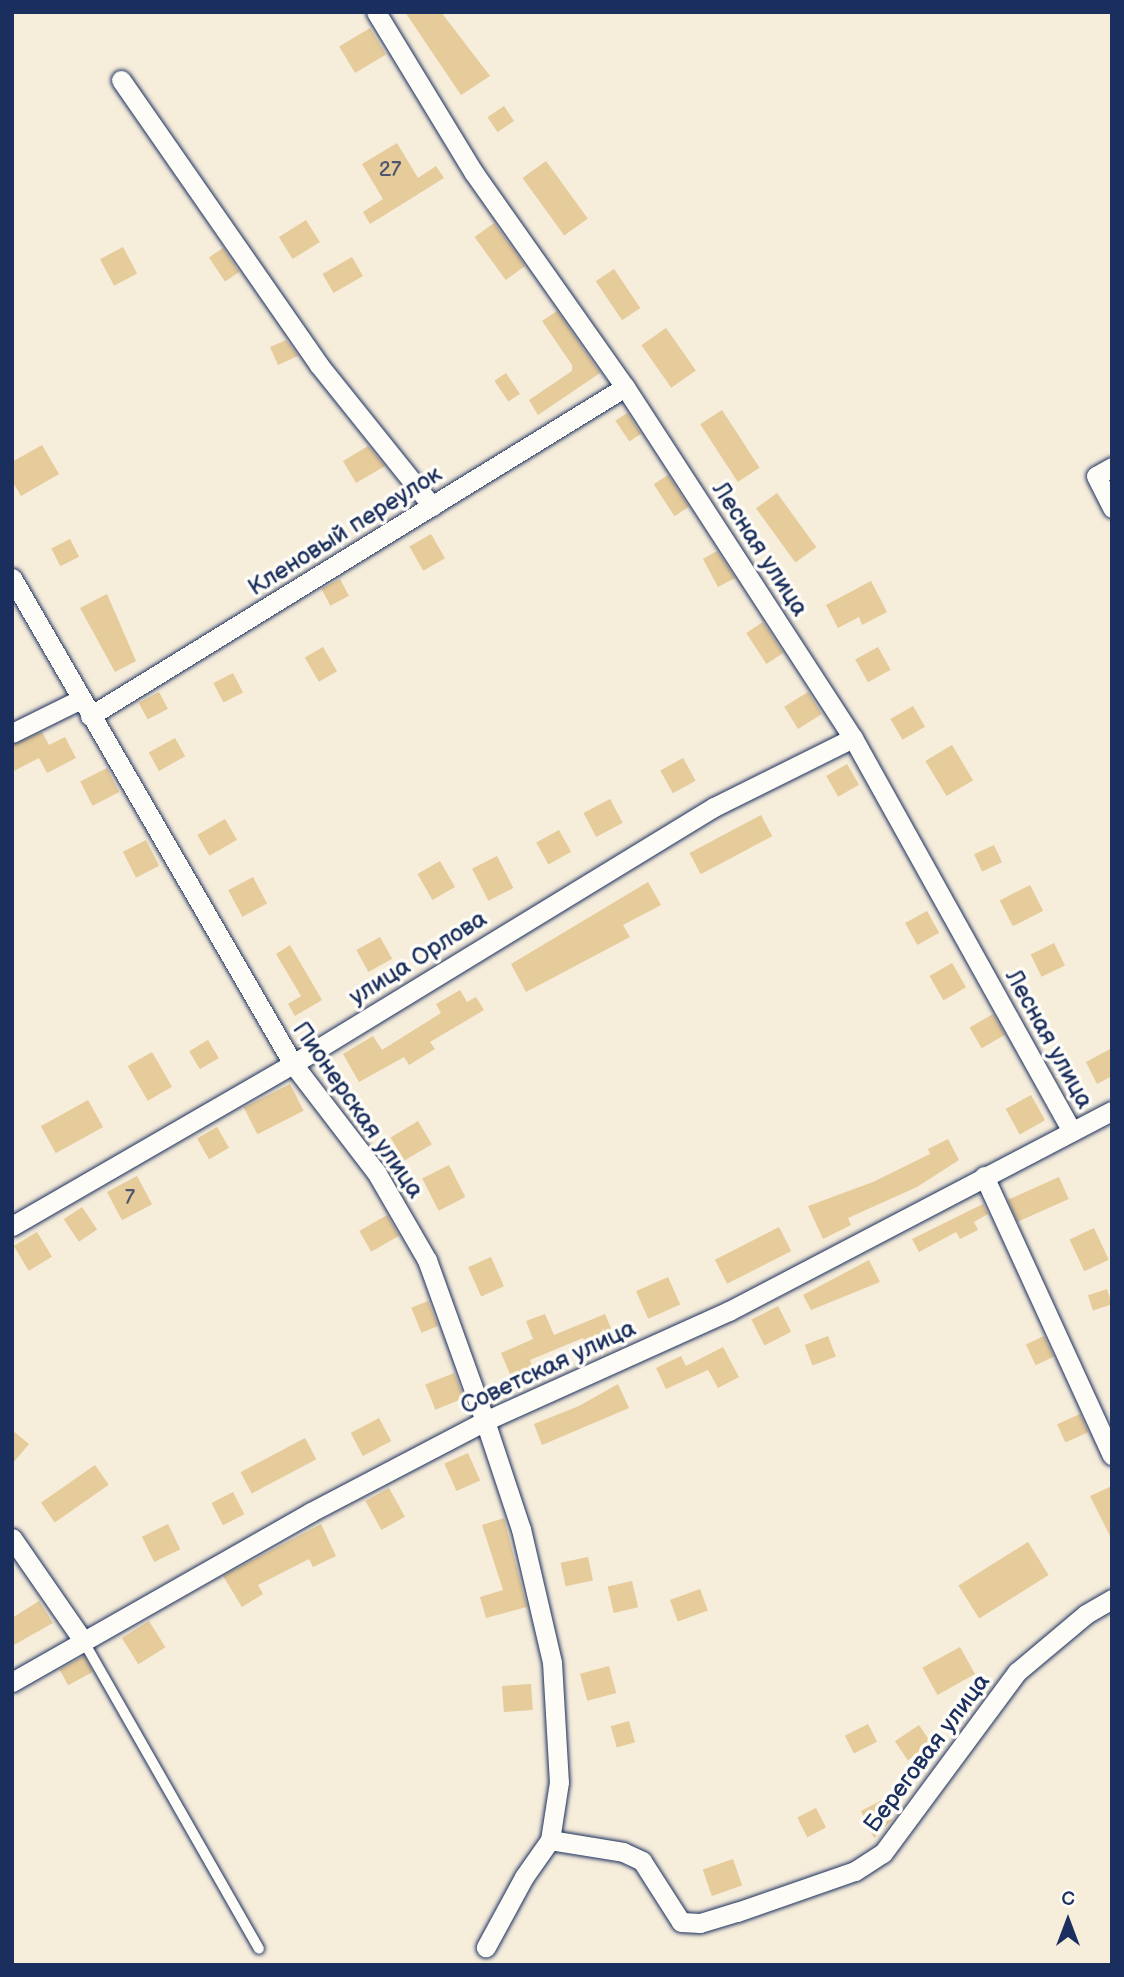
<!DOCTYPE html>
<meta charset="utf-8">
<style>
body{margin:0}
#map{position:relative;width:1124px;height:1977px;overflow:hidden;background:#f6eddb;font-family:"Balsamiq Sans",sans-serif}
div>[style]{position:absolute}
.building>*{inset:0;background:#e6cb9b;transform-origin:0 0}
.roads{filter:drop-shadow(0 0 2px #1b2f5e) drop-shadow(0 0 2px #1b2f5e)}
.service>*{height:10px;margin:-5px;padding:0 5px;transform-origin:5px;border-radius:5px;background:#fdfcf7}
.minor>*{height:19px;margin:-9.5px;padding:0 9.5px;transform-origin:9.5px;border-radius:9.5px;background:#fdfcf7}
span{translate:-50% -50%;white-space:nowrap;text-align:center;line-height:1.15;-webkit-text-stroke:7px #fdfcf7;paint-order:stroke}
.number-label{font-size:21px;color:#4e566d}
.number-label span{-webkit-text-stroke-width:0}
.street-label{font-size:24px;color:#1b2f5e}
.frame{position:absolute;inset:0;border:14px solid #1b2f5e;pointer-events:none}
.north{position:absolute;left:1033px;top:1886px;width:70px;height:70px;-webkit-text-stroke:5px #fdfcf7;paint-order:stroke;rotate:0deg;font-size:19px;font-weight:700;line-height:28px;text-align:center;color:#1b2f5e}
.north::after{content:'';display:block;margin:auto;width:24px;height:32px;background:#1b2f5e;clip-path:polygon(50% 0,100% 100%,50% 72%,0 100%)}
</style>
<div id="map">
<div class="building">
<i style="clip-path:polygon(405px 12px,441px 12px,490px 76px,461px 95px)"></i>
<i style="left:370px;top:28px;width:31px;height:36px;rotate:59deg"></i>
<i style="left:504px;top:106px;width:18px;height:20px;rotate:56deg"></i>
<i style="clip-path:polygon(397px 143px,418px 178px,436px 166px,444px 178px,370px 224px,363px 212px,383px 199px,362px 164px)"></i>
<i style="left:546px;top:161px;width:71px;height:29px;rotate:54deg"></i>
<i style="left:306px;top:220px;width:26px;height:32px;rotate:58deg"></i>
<i style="left:494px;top:223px;width:53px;height:24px;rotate:54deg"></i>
<i style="left:123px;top:247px;width:30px;height:26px;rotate:62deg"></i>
<i style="left:223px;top:248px;width:29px;height:17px;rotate:56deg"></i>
<i style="left:352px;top:257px;width:22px;height:34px;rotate:60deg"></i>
<i style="left:614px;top:269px;width:47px;height:22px;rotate:56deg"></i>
<i style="clip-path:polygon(557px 311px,600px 373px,538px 415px,529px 400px,572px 371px,572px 365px,542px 321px)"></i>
<i style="left:666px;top:328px;width:52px;height:30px;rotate:55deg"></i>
<i style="clip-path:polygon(286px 340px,298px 356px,278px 365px,270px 347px)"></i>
<i style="left:506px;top:373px;width:25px;height:14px;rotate:56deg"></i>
<i style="left:722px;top:410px;width:69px;height:26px;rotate:57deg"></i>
<i style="left:627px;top:413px;width:25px;height:14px;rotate:56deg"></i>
<i style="clip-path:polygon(42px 445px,59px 474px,21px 496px,12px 481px,12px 462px)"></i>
<i style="clip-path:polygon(368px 446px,385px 466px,356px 483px,343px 461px)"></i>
<i style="left:668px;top:475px;width:38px;height:17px;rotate:57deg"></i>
<i style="left:777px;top:493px;width:67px;height:26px;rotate:54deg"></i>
<i style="left:431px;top:534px;width:28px;height:25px;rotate:60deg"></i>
<i style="left:70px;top:539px;width:20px;height:21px;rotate:63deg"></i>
<i style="clip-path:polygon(717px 551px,735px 578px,718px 587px,703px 559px)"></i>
<i style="left:340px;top:579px;width:19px;height:21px;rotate:62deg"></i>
<i style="clip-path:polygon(871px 581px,887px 612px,862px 625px,859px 617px,838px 628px,826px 605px)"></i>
<i style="clip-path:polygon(107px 594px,136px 661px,115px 672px,80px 608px)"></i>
<i style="left:763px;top:622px;width:37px;height:20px;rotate:57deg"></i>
<i style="left:323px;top:647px;width:28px;height:21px;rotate:60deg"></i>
<i style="left:878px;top:647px;width:26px;height:26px;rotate:61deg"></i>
<i style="left:233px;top:673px;width:22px;height:22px;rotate:63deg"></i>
<i style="left:159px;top:692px;width:19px;height:23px;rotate:62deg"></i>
<i style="left:808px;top:692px;width:26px;height:28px;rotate:58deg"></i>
<i style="left:913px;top:706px;width:24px;height:26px;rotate:60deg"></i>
<i style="clip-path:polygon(42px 732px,49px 745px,65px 737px,76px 758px,47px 773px,39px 758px,12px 772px,12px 745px)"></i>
<i style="left:175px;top:738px;width:21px;height:30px;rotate:61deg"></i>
<i style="left:952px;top:745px;width:41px;height:31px;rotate:59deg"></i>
<i style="left:683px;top:758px;width:26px;height:26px;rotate:61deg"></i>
<i style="left:847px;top:764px;width:24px;height:24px;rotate:60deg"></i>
<i style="left:107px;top:768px;width:27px;height:30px;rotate:63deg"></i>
<i style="left:610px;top:799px;width:27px;height:30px;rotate:62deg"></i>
<i style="left:761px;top:815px;width:24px;height:81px;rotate:62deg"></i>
<i style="left:225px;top:819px;width:24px;height:32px;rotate:60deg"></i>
<i style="left:559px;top:830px;width:25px;height:26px;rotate:61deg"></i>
<i style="left:146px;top:840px;width:29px;height:26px;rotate:63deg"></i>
<i style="left:994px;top:845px;width:19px;height:22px;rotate:65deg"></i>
<i style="left:497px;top:856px;width:36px;height:28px;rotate:63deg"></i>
<i style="left:440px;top:861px;width:30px;height:26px;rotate:60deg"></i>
<i style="left:253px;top:877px;width:30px;height:28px;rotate:62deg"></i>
<i style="clip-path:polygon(648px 882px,661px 905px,623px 925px,630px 937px,526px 992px,511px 964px)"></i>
<i style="left:1030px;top:885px;width:29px;height:34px;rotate:63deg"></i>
<i style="left:927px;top:911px;width:25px;height:25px;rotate:61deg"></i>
<i style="left:380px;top:937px;width:25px;height:27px;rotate:61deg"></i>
<i style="left:1054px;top:943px;width:25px;height:26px;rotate:64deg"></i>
<i style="clip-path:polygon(290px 945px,322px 1000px,295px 1016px,288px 1004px,301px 996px,276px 954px)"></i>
<i style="left:952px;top:963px;width:28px;height:26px;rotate:60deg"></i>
<i style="clip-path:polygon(460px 990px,467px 1002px,476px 997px,484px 1010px,430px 1042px,435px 1049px,409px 1065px,404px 1057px,359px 1082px,343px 1054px,373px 1036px,382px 1050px,441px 1013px,436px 1004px)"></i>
<i style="left:993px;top:1014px;width:24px;height:27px;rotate:60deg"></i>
<i style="left:208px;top:1040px;width:21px;height:22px;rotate:59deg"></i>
<i style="clip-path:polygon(1112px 1048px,1112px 1076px,1097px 1084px,1086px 1062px)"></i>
<i style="left:152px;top:1052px;width:40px;height:28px;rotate:60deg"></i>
<i style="left:290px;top:1084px;width:30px;height:52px;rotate:63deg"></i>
<i style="left:1031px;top:1095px;width:29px;height:29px;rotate:61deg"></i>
<i style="left:88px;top:1100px;width:31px;height:54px;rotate:61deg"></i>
<i style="left:418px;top:1121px;width:27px;height:32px;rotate:59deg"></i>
<i style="left:217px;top:1127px;width:24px;height:23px;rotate:60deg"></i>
<i style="clip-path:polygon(948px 1139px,959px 1160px,917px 1187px,848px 1218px,851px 1225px,823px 1239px,808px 1206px,873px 1182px,930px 1154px,928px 1149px)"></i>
<i style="left:449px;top:1165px;width:36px;height:30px;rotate:63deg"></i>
<i style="left:137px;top:1176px;width:32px;height:34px;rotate:62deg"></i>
<i style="left:1059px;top:1177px;width:24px;height:56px;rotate:66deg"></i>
<i style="clip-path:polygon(983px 1204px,988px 1214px,974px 1222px,978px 1230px,960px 1239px,956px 1232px,919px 1252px,912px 1239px)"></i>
<i style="left:82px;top:1207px;width:27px;height:22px;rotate:56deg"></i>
<i style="left:387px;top:1215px;width:24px;height:32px;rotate:60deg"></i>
<i style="left:779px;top:1227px;width:27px;height:72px;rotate:63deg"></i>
<i style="left:1094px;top:1228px;width:35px;height:27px;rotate:65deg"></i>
<i style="left:37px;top:1232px;width:29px;height:27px;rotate:59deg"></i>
<i style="left:491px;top:1257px;width:32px;height:25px;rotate:66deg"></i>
<i style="clip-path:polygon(869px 1260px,880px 1282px,811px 1310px,803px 1295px)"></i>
<i style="left:668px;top:1277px;width:30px;height:35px;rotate:66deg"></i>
<i style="left:1107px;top:1289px;width:16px;height:20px;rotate:72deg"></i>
<i style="left:428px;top:1301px;width:27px;height:18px;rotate:68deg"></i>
<i style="left:778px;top:1306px;width:29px;height:30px;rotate:63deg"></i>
<i style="clip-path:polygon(545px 1314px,554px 1335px,605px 1314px,613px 1333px,585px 1344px,583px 1338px,530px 1360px,534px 1370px,512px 1379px,501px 1353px,533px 1339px,526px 1321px)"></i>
<i style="left:828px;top:1336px;width:22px;height:25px;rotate:69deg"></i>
<i style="left:1044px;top:1336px;width:23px;height:20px;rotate:65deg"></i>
<i style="clip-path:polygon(723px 1347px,739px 1377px,718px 1388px,708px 1370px,666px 1389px,656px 1368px,681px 1356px,686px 1366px)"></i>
<i style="left:454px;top:1373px;width:27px;height:31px;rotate:68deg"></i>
<i style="clip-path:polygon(618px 1384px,629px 1408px,542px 1445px,534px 1424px,579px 1406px)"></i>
<i style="left:1080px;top:1414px;width:20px;height:25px;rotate:66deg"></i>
<i style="left:379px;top:1418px;width:26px;height:32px;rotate:62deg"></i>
<i style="clip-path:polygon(12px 1430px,29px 1444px,12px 1464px)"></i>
<i style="left:305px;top:1438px;width:24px;height:73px;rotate:62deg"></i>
<i style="left:468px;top:1453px;width:30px;height:26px;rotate:66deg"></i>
<i style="left:95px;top:1465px;width:24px;height:66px;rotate:55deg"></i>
<i style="clip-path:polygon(1112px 1486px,1112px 1540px,1090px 1496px)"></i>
<i style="left:389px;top:1488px;width:33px;height:27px;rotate:61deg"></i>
<i style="left:233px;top:1492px;width:25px;height:24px;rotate:63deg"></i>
<i style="clip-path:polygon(504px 1518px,527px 1607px,486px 1618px,480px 1597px,503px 1590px,482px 1525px)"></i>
<i style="left:168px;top:1524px;width:28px;height:29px;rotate:64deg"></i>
<i style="clip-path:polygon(321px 1524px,336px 1556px,313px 1567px,309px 1559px,258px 1585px,263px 1594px,242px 1607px,223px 1576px)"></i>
<i style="left:1028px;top:1542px;width:39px;height:82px;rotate:58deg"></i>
<i style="left:588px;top:1557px;width:24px;height:28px;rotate:78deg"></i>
<i style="left:632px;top:1581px;width:27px;height:25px;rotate:77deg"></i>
<i style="left:700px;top:1589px;width:23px;height:32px;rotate:70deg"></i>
<i style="clip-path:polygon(39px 1601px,53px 1623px,12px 1646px,12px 1618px)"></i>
<i style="left:149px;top:1621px;width:31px;height:32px;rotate:58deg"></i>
<i style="left:960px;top:1647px;width:31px;height:43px;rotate:61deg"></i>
<i style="left:84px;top:1656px;width:18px;height:28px;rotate:61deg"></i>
<i style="left:609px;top:1666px;width:28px;height:30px;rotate:75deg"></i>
<i style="left:531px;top:1684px;width:26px;height:29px;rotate:86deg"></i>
<i style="left:629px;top:1721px;width:22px;height:19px;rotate:74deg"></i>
<i style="left:868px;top:1724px;width:20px;height:26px;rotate:63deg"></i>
<i style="left:919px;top:1725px;width:23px;height:29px;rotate:56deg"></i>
<i style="clip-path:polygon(882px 1800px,892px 1820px,874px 1838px,861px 1811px)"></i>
<i style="left:816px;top:1808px;width:22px;height:21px;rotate:63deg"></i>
<i style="left:733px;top:1859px;width:28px;height:32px;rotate:71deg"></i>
</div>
<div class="roads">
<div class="service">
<i style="left:84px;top:1642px;width:353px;rotate:60.3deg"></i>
</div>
<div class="minor">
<i style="left:376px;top:12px;width:188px;rotate:58.7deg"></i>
<i style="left:474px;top:173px;width:262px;rotate:54.8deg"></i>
<i style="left:625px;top:387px;width:419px;rotate:57deg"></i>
<i style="left:853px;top:738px;width:450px;rotate:60.9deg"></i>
<i style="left:121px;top:80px;width:347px;rotate:55.2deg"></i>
<i style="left:319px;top:365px;width:181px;rotate:51.3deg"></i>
<i style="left:1112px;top:467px;width:18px;rotate:151deg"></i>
<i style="left:1096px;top:476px;width:36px;rotate:63deg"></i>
<i style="left:12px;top:578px;width:561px;rotate:59.96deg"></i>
<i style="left:293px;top:1064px;width:136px;rotate:52.5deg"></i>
<i style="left:376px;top:1172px;width:102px;rotate:59.9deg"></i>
<i style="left:427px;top:1260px;width:171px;rotate:70.2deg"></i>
<i style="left:485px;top:1421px;width:114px;rotate:71.6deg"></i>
<i style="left:521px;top:1529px;width:137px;rotate:76.9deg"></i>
<i style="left:552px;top:1662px;width:120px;rotate:86.7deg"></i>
<i style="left:559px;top:1782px;width:59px;rotate:98.8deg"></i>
<i style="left:550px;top:1840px;width:45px;rotate:125.1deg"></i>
<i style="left:524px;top:1877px;width:80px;rotate:118.5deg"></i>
<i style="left:90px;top:716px;width:628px;rotate:-31.59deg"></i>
<i style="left:12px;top:733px;width:77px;rotate:-26.2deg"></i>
<i style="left:984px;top:1176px;width:307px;rotate:65.4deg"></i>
<i style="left:12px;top:1226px;width:324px;rotate:-30deg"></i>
<i style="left:293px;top:1064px;width:493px;rotate:-31.4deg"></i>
<i style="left:714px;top:807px;width:155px;rotate:-26.4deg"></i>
<i style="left:12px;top:1538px;width:126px;rotate:55.3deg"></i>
<i style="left:12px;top:1682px;width:344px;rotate:-29.6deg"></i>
<i style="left:311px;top:1512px;width:196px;rotate:-27.6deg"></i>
<i style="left:485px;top:1421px;width:268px;rotate:-24.3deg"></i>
<i style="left:729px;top:1311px;width:432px;rotate:-27.6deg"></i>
<i style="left:550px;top:1840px;width:74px;rotate:9.3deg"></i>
<i style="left:623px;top:1852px;width:21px;rotate:25deg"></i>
<i style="left:642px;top:1861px;width:72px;rotate:57.4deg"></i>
<i style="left:681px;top:1922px;width:19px;rotate:3deg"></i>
<i style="left:700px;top:1923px;width:39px;rotate:-17deg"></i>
<i style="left:737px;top:1912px;width:125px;rotate:-19.2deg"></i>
<i style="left:855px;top:1871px;width:33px;rotate:-33deg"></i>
<i style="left:883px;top:1853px;width:225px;rotate:-53.5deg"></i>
<i style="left:1017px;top:1672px;width:90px;rotate:-40deg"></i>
<i style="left:1086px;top:1614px;width:30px;rotate:-30deg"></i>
</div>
</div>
<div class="number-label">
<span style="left:390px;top:170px">27</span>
<span style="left:130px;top:1198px">7</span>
</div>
<div class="street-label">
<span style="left:345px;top:531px;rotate:-32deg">Кленовый переулок</span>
<span style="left:760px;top:549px;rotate:57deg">Лесная улица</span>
<span style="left:418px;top:958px;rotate:-32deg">улица Орлова</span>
<span style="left:1049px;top:1039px;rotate:61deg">Лесная улица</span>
<span style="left:358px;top:1110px;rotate:55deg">Пионерская улица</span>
<span style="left:548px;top:1367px;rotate:-25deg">Советская улица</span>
<span style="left:927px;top:1753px;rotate:-53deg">Береговая улица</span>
</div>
<div class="frame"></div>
<div class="north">С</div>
</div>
